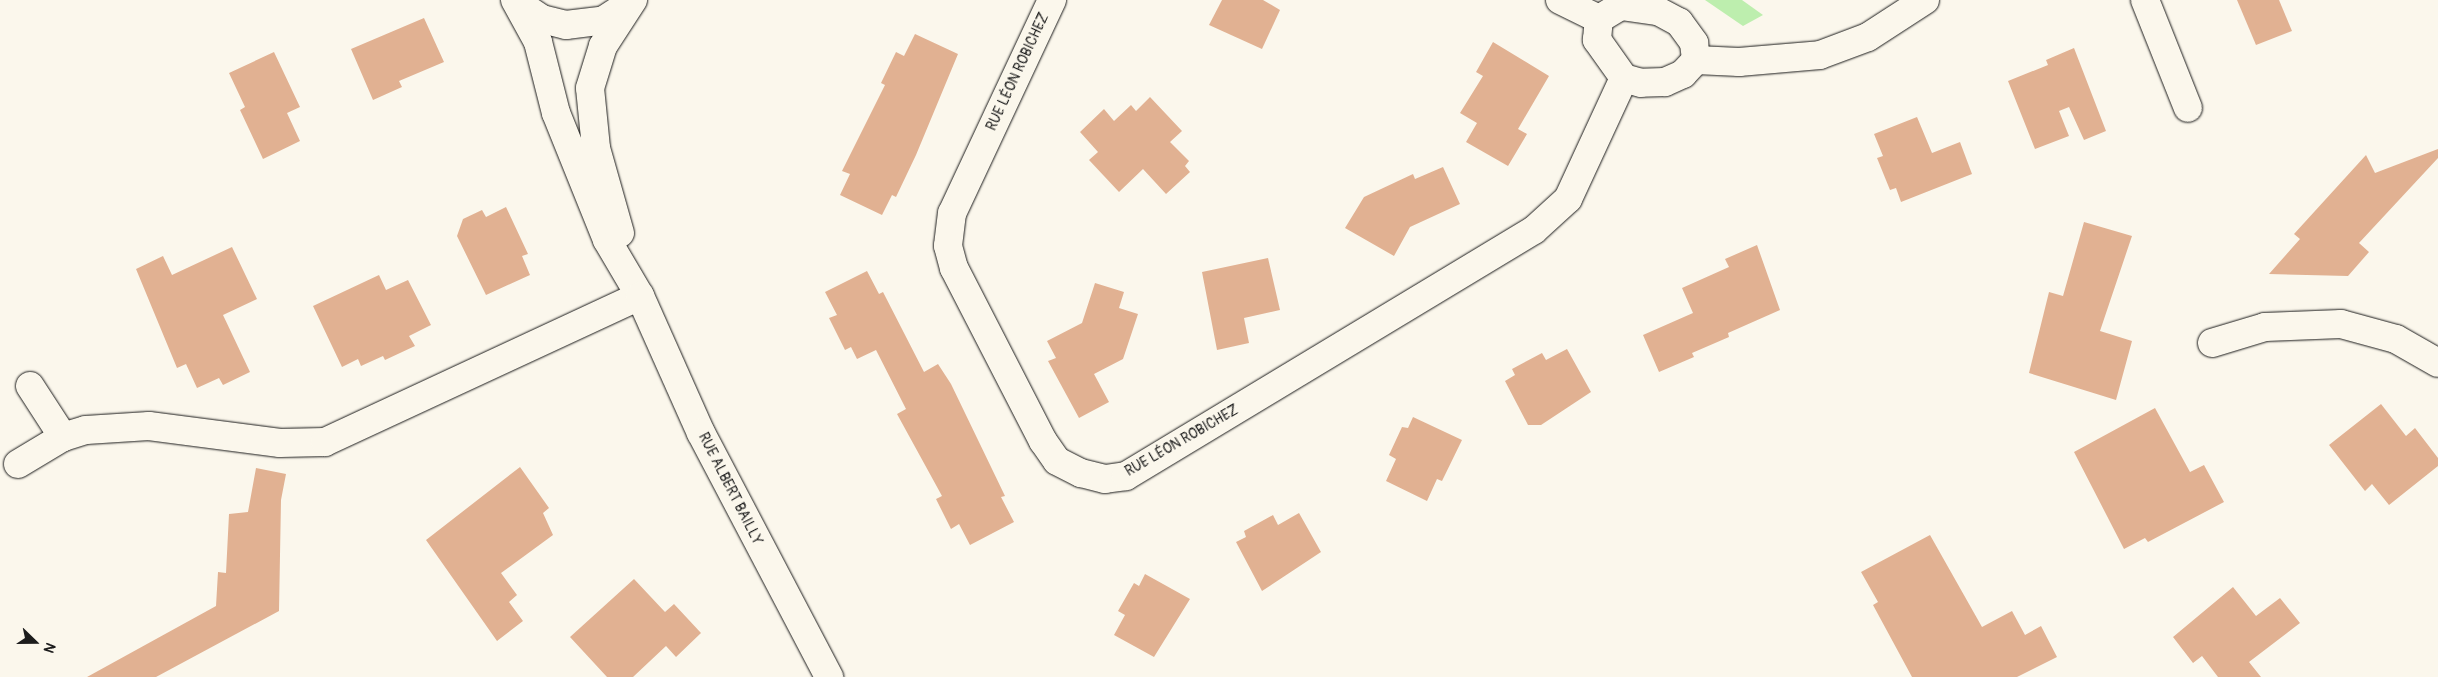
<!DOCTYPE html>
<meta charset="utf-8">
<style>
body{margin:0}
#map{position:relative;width:2438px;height:677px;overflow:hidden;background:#fbf7ec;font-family:Pangolin,sans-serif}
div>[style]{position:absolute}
.green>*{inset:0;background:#bdeeae}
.building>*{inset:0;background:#e1b192}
.roads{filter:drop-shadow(0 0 1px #1c1c1c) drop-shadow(0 0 1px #1c1c1c)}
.street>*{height:28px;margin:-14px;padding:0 14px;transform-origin:14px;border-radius:14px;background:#fbf7ec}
.secondary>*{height:28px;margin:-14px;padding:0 14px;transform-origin:14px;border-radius:14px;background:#fbf7ec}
span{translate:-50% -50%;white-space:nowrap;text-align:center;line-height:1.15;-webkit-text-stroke:4.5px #fbf7ec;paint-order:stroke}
.street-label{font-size:14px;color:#1c1c1c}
.north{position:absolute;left:10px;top:617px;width:50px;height:50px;-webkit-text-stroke:4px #fbf7ec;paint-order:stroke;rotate:112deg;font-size:14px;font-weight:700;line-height:20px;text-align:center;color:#1c1c1c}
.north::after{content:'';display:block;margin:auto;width:18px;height:22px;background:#1c1c1c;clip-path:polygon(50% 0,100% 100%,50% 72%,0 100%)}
</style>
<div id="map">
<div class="green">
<i style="clip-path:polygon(1705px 0,1742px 0,1763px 15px,1743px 26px)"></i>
</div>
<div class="building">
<i style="clip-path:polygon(1222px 0,1263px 0,1280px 10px,1262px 49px,1209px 25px)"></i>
<i style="clip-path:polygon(2237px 0,2279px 0,2292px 31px,2256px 45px)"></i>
<i style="clip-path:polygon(424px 18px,444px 62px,399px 81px,402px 87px,373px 100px,351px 49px)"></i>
<i style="clip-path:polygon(915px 34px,958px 54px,916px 155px,896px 197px,892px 195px,882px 215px,840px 195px,850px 174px,842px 171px,885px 85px,881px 83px,896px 52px,904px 56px)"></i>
<i style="clip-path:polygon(1493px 42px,1549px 76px,1518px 129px,1527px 134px,1508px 166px,1466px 142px,1477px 123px,1460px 113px,1483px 76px,1476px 72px)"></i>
<i style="clip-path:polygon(2074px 48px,2106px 131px,2084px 140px,2069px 107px,2059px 111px,2069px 136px,2035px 149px,2008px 81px,2048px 65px,2046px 60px)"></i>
<i style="clip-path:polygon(274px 52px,300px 107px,287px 113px,300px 141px,263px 159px,240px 110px,245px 107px,229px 73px)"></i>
<i style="clip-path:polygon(1150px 97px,1182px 131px,1170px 142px,1189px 161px,1185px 166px,1190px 172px,1166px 194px,1143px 169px,1119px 192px,1089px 160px,1098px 152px,1080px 132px,1104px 109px,1114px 121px,1131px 105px,1136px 111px)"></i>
<i style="clip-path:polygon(1917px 117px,1932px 153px,1960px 142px,1972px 174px,1901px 202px,1896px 188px,1890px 190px,1877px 158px,1883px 156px,1874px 134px)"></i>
<i style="clip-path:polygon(2438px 149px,2438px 158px,2359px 243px,2369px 252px,2348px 276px,2269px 274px,2300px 239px,2294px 234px,2366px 155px,2375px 173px)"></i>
<i style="clip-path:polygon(1443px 167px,1460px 204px,1410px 227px,1394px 256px,1345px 228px,1364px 197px,1413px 174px,1415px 179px)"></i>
<i style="clip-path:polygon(506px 207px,528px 254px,522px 256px,530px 275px,486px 295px,457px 236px,463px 219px,482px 210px,486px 217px)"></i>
<i style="clip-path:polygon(2084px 222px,2132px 236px,2100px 331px,2132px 341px,2116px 400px,2029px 373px,2049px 292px,2063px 296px)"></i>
<i style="clip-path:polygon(1757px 245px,1780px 310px,1728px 333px,1729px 337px,1692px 353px,1694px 357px,1659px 372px,1643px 335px,1693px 313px,1682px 288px,1729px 267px,1725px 259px)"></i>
<i style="clip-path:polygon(232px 247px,257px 299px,223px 315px,250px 372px,223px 385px,219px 378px,197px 388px,186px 364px,177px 368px,136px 269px,163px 256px,172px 275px)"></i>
<i style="clip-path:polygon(1268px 258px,1280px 310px,1244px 318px,1249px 343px,1217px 350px,1202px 272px)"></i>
<i style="clip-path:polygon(867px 271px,879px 294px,883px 292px,924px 372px,938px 364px,951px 384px,1005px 496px,1001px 497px,1014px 522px,970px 545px,959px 524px,951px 529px,936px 499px,942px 496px,897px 414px,906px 409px,876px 350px,857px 359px,851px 347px,845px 350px,829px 318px,837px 315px,825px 292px)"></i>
<i style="clip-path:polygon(379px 275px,386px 290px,408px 280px,431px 325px,409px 336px,415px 346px,385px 360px,383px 356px,361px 366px,358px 359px,342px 367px,313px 306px)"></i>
<i style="clip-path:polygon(1095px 283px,1124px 292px,1119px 308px,1138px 314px,1123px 359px,1094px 374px,1109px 402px,1079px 418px,1048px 361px,1056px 358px,1047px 341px,1082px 323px)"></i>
<i style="clip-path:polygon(1567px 349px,1591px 392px,1541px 425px,1528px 425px,1505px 381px,1515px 375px,1512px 369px,1542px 353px,1546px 360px)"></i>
<i style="clip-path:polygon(2381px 404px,2406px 436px,2415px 428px,2438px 458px,2438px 466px,2389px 505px,2372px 484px,2365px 491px,2329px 445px)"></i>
<i style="clip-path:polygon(2155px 408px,2190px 472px,2204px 465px,2224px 502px,2148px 542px,2145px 538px,2124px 549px,2074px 452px)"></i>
<i style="clip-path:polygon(1413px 417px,1462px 440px,1442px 481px,1437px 479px,1427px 501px,1386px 481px,1396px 459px,1389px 455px,1402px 427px,1408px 428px)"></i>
<i style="clip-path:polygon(520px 467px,549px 508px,543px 513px,553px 535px,501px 573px,517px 595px,509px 602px,523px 621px,497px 641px,426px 540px)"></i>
<i style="clip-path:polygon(256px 468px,286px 474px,281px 500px,279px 611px,156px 677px,87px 677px,216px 606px,218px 572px,226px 573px,229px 514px,248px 512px)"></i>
<i style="clip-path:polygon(1299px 513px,1321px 552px,1262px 591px,1236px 542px,1246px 537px,1244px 531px,1273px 515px,1278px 525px)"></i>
<i style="clip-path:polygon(1930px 535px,1982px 627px,2012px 611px,2025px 635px,2041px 626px,2057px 657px,2017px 677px,1912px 677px,1873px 605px,1878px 602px,1861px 572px)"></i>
<i style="clip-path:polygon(1145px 574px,1190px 599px,1154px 657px,1114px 635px,1125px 615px,1118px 611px,1134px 583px,1139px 586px)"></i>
<i style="clip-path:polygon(634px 579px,665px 612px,674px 604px,701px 633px,676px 657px,666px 646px,633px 677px,607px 677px,570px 637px)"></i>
<i style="clip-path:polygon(2233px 587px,2256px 616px,2280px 598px,2300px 623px,2249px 662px,2261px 677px,2218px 677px,2202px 656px,2193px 663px,2173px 637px)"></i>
</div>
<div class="roads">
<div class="street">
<i style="left:1052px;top:0;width:235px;rotate:115.1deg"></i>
<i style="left:952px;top:213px;width:33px;rotate:97deg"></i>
<i style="left:948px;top:246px;width:23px;rotate:75deg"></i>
<i style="left:954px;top:268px;width:195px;rotate:62.8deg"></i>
<i style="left:1043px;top:441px;width:24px;rotate:55deg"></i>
<i style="left:1057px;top:461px;width:27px;rotate:27deg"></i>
<i style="left:1081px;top:473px;width:25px;rotate:14deg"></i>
<i style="left:1105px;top:479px;width:21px;rotate:-8deg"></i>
<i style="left:1126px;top:476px;width:476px;rotate:-31.1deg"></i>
<i style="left:1534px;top:230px;width:46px;rotate:-42.4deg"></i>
<i style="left:1568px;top:199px;width:133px;rotate:-65.2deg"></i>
<i style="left:1560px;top:0;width:43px;rotate:26deg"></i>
<i style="left:2145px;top:0;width:116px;rotate:68.3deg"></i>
<i style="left:1621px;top:6px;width:37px;rotate:8deg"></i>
<i style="left:1658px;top:11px;width:24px;rotate:28deg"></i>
<i style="left:1679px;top:22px;width:26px;rotate:54deg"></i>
<i style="left:1694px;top:43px;width:17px;rotate:83deg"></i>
<i style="left:1696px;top:60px;width:19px;rotate:133deg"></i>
<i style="left:1683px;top:74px;width:20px;rotate:156deg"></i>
<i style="left:1665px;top:82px;width:24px;rotate:178deg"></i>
<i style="left:1641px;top:83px;width:18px;rotate:-164deg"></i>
<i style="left:1624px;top:78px;width:47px;rotate:-125.4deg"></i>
<i style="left:1597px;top:40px;width:21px;rotate:-85deg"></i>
<i style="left:1599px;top:19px;width:26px;rotate:-31deg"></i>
<i style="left:1696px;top:60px;width:43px;rotate:2.7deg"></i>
<i style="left:1739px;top:62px;width:81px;rotate:-4.9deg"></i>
<i style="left:1820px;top:55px;width:51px;rotate:-20.6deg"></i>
<i style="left:1868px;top:37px;width:68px;rotate:-33deg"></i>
<i style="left:2212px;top:343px;width:55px;rotate:-16.8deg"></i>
<i style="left:2265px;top:327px;width:76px;rotate:-2.3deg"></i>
<i style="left:2341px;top:324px;width:57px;rotate:15.3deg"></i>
<i style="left:2396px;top:339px;width:48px;rotate:29.7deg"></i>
<i style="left:30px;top:386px;width:61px;rotate:57.1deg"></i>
<i style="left:63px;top:437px;width:24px;rotate:-17deg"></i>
<i style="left:86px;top:430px;width:63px;rotate:-3.6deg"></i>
<i style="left:149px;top:426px;width:132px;rotate:7.4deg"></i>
<i style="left:280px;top:443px;width:45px;rotate:-1.3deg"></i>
<i style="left:325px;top:442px;width:347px;rotate:-24.9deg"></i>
<i style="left:18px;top:464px;width:52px;rotate:-31deg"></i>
</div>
<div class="secondary">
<i style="left:515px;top:0;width:48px;rotate:61.3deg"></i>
<i style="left:538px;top:42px;width:73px;rotate:75.8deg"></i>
<i style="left:556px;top:113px;width:137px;rotate:68.1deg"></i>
<i style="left:607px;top:240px;width:65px;rotate:59.5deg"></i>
<i style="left:640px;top:296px;width:150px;rotate:66deg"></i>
<i style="left:701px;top:433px;width:276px;rotate:62.3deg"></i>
<i style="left:518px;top:3px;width:29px;rotate:34deg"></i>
<i style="left:542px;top:19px;width:25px;rotate:14deg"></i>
<i style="left:566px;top:25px;width:38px;rotate:-7deg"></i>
<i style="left:604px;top:20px;width:27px;rotate:-33deg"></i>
<i style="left:620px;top:233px;width:88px;rotate:-105.8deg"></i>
<i style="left:596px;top:148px;width:60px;rotate:-95.7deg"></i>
<i style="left:590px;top:88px;width:44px;rotate:-72.8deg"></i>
<i style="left:603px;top:46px;width:55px;rotate:-56.9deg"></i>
</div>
</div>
<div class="street-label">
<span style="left:1018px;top:72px;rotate:-65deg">RUE LÉON ROBICHEZ</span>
<span style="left:1182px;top:441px;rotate:-30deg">RUE LÉON ROBICHEZ</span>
<span style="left:730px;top:489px;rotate:63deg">RUE ALBERT BAILLY</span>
</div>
<div class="north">N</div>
</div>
